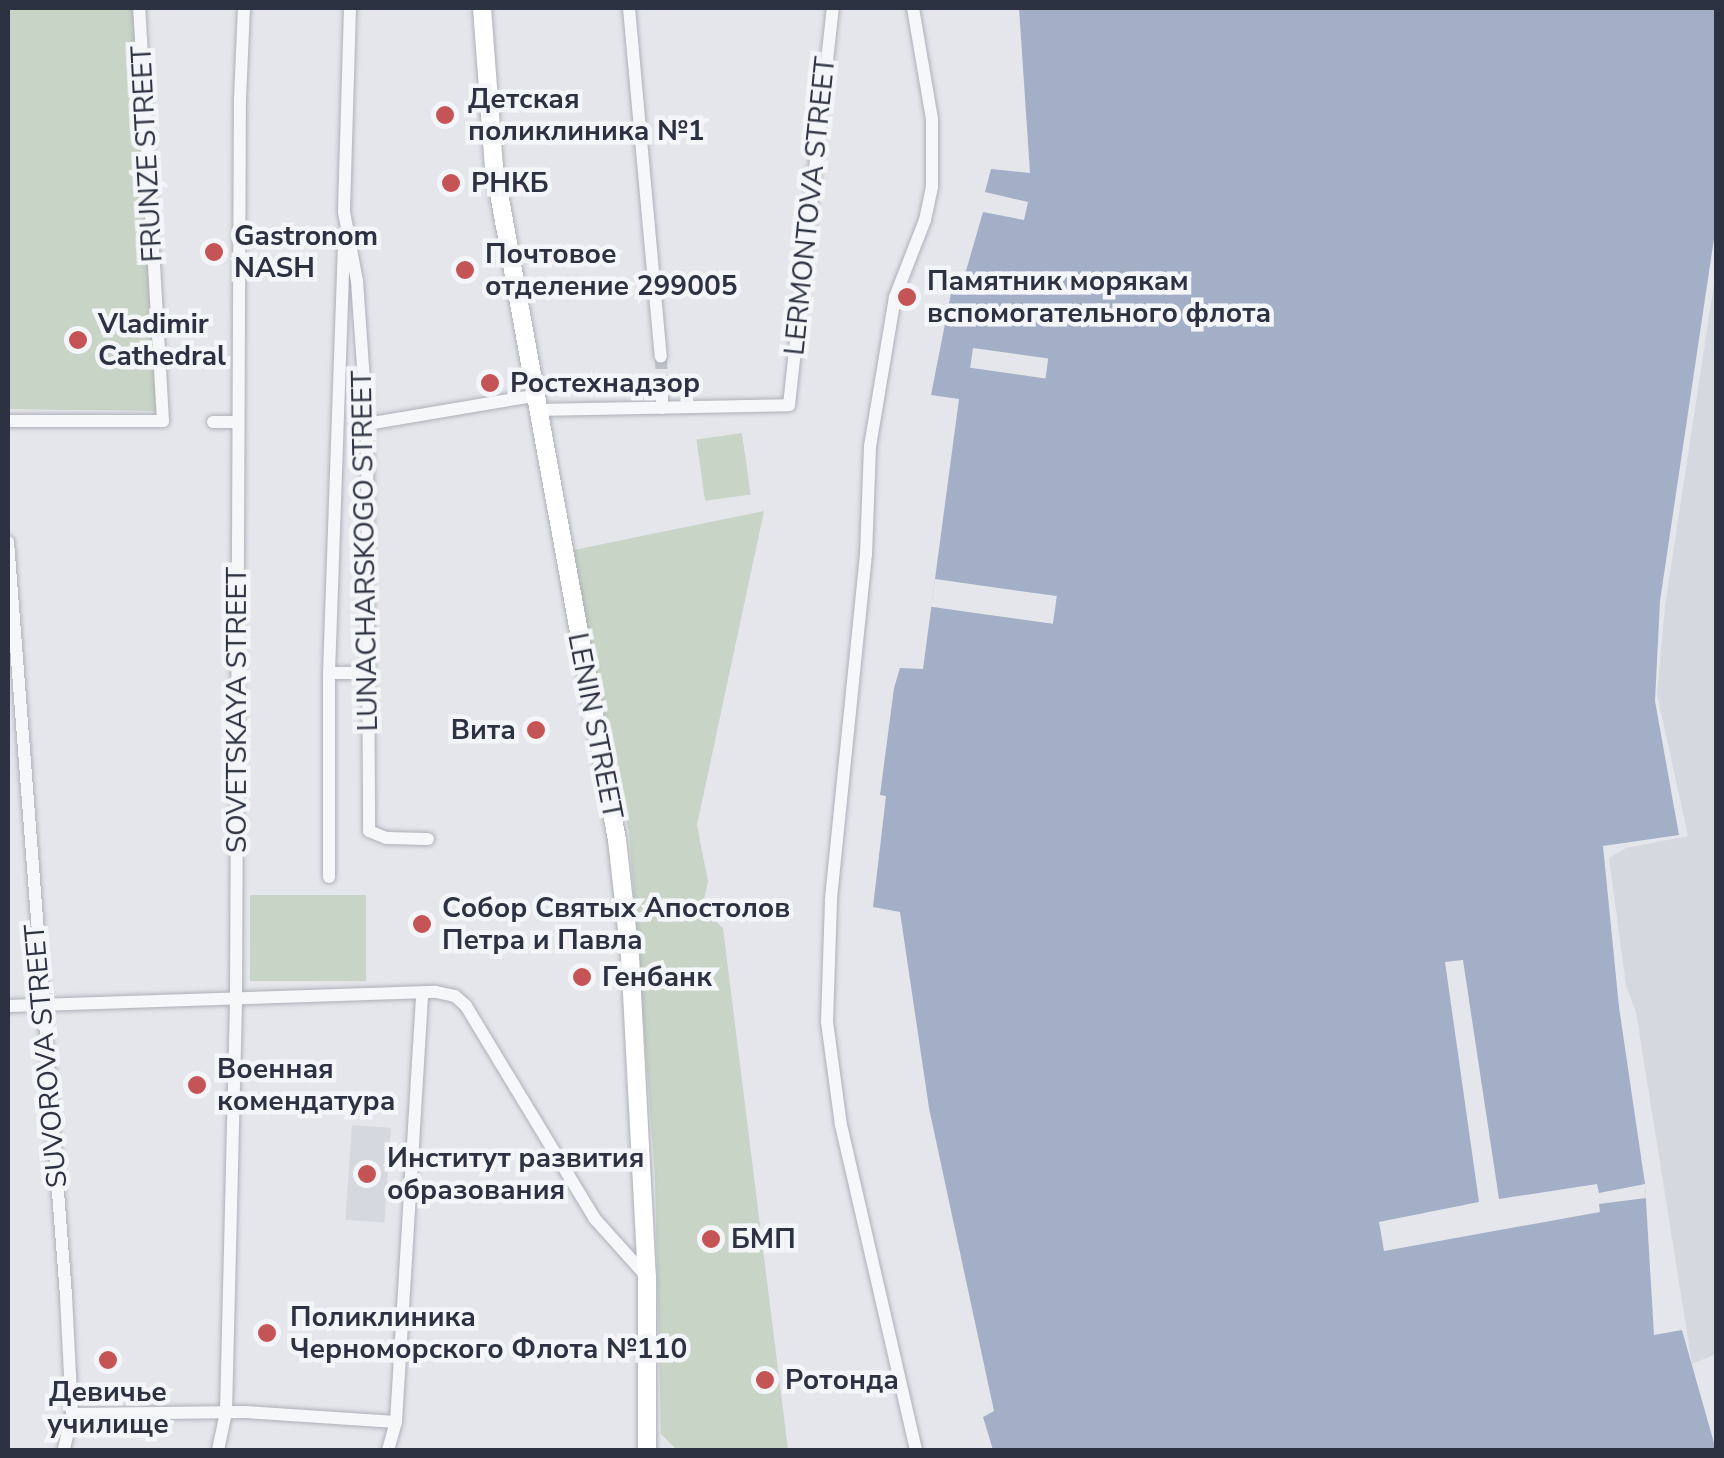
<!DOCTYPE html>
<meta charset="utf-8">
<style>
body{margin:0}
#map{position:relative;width:1724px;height:1458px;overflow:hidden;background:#e4e6eb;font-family:"Nunito Sans",sans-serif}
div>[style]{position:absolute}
.built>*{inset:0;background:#d6d8df;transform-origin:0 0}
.green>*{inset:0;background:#c7d4c6;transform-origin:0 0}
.water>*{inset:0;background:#a2afc7}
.pier>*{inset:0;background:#e4e6eb;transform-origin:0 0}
.minor-tunnel>*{height:12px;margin-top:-6px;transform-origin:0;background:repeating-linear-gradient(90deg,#bfc2c9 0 12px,transparent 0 18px)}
.roads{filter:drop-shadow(0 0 2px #adb0b8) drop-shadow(0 0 2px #adb0b8)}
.minor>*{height:12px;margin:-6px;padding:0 6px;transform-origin:6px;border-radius:6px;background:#f6f7f9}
.secondary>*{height:18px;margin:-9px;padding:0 9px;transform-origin:9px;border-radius:9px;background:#fff}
.dots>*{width:28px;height:28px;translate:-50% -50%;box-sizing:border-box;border:5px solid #f4f5f8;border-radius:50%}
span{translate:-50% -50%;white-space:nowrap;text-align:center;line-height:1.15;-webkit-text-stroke:9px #f4f5f8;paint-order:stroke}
.poi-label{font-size:28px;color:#2d3242;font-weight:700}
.left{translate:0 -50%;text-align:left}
.right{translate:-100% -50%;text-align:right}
.street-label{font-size:28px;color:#2d3242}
.frame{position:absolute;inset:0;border:10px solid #2d3242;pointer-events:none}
</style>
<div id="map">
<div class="built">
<i style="clip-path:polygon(1716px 270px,1716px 1354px,1692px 1364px,1636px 1012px,1626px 986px,1609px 858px,1626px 848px,1688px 836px,1657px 694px,1665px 606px)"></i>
<i style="left:352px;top:1125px;width:39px;height:95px;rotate:4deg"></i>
</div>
<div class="green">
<i style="clip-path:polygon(8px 8px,133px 8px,157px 411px,9px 409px)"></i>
<i style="left:742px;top:433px;width:62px;height:46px;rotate:82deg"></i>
<i style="clip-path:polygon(764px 511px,697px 825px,708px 882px,702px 908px,723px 928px,788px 1450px,677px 1450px,661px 1434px,655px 1176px,629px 832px,569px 551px)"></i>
<i style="left:250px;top:895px;width:116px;height:86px"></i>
</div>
<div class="water">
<i style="clip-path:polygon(1019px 8px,1716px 8px,1716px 225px,1660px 601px,1655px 701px,1679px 835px,1603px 846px,1619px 1007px,1645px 1184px,1654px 1335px,1682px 1330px,1716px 1450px,993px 1450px,983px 1417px,994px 1411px,929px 1108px,900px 912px,873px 907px,886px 796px,880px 795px,894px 688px,900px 668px,923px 669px,959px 399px,931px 395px,954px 278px,966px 271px,983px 212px,1024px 220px,1028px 202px,985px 192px,991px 169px,1030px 173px)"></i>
</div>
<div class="pier">
<i style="left:973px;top:348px;width:76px;height:20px;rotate:8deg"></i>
<i style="left:935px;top:579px;width:123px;height:28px;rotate:8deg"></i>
<i style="clip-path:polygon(1463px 960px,1499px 1199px,1597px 1184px,1599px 1193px,1645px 1184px,1646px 1198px,1599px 1204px,1600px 1212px,1384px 1251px,1379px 1222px,1479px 1202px,1445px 962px)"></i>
</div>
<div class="minor-tunnel">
<i style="left:661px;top:357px;width:30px;rotate:88deg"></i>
</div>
<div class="roads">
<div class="minor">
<i style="left:350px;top:8px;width:204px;rotate:91.7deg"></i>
<i style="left:344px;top:212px;width:70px;rotate:79.3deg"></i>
<i style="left:357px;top:281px;width:143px;rotate:86deg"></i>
<i style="left:367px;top:424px;width:407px;rotate:89.7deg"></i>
<i style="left:369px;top:831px;width:18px;rotate:22deg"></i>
<i style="left:386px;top:838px;width:42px;rotate:1.4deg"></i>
<i style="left:629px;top:8px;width:350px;rotate:84.8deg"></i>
<i style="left:913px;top:8px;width:113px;rotate:80.3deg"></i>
<i style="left:932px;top:119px;width:68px;rotate:90deg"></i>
<i style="left:932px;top:187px;width:34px;rotate:102deg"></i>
<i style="left:925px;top:220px;width:83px;rotate:111.3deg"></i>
<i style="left:895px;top:297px;width:151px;rotate:99.5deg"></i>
<i style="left:870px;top:446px;width:108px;rotate:92.1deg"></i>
<i style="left:866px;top:554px;width:349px;rotate:95.8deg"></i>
<i style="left:831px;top:901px;width:121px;rotate:91.9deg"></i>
<i style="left:827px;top:1022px;width:104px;rotate:82.3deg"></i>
<i style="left:841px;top:1125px;width:334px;rotate:77deg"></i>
<i style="left:662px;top:387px;width:21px;rotate:90deg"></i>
<i style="left:536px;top:410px;width:253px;rotate:-1.1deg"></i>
<i style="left:789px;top:405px;width:399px;rotate:-83.7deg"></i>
<i style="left:8px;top:421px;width:155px"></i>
<i style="left:163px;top:421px;width:414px;rotate:-93.3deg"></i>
<i style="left:213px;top:422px;width:25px"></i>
<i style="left:367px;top:424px;width:168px;rotate:-9.6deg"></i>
<i style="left:8px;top:542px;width:756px;rotate:85.6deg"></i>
<i style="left:66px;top:1296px;width:118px;rotate:87.1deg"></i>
<i style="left:72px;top:1414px;width:37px;rotate:103deg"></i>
<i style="left:329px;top:673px;width:39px"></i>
<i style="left:329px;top:877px;width:204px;rotate:-90deg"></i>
<i style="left:329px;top:673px;width:434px;rotate:-88deg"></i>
<i style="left:8px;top:1006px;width:428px;rotate:-1.9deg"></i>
<i style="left:436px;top:992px;width:19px;rotate:12deg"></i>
<i style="left:455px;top:996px;width:15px;rotate:42deg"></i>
<i style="left:466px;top:1006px;width:249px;rotate:58.8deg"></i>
<i style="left:595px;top:1219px;width:78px;rotate:48.1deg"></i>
<i style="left:72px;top:1414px;width:173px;rotate:-0.7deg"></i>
<i style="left:245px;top:1412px;width:151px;rotate:3.8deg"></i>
<i style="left:218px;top:1450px;width:39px;rotate:-78deg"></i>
<i style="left:226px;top:1412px;width:411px;rotate:-88.6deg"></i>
<i style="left:236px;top:1001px;width:902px;rotate:-89.75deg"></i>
<i style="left:240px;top:99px;width:91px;rotate:-87.5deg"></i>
<i style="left:388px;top:1450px;width:29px;rotate:-74deg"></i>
<i style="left:396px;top:1422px;width:430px;rotate:-86.5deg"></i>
</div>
<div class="secondary">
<i style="left:482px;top:8px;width:158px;rotate:85.7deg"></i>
<i style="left:494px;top:166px;width:685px;rotate:79.66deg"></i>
<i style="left:617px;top:840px;width:116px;rotate:83.6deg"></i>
<i style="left:630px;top:955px;width:322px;rotate:87deg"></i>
<i style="left:647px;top:1277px;width:173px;rotate:90deg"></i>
</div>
</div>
<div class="dots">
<i style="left:445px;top:115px;background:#c55456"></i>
<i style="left:451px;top:183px;background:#c55456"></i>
<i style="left:214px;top:252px;background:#c55456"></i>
<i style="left:465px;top:270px;background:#c55456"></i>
<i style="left:907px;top:297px;background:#c55456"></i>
<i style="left:78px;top:340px;background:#c55456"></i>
<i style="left:490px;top:383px;background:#c55456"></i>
<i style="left:536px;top:730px;background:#c55456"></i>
<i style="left:422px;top:924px;background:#c55456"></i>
<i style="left:582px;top:977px;background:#c55456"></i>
<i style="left:197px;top:1085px;background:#c55456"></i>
<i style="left:367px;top:1174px;background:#c55456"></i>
<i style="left:711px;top:1239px;background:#c55456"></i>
<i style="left:267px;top:1333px;background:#c55456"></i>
<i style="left:108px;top:1360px;background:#c55456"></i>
<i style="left:765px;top:1380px;background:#c55456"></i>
</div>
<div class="poi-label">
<span class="left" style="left:468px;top:115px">Детская<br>поликлиника №1</span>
<span class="left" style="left:471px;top:183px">РНКБ</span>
<span class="left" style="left:234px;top:252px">Gastronom<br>NASH</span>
<span class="left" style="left:485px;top:270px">Почтовое<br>отделение 299005</span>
<span class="left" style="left:927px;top:297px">Памятник морякам<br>вспомогательного флота</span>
<span class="left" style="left:98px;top:340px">Vladimir<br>Cathedral</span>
<span class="left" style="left:510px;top:383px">Ростехнадзор</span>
<span class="right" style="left:516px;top:730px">Вита</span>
<span class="left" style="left:442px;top:924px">Собор Святых Апостолов<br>Петра и Павла</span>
<span class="left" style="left:602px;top:977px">Генбанк</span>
<span class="left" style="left:217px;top:1085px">Военная<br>комендатура</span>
<span class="left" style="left:387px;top:1174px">Институт развития<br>образования</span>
<span class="left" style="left:731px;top:1239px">БМП</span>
<span class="left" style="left:290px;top:1333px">Поликлиника<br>Черноморского Флота №110</span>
<span class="left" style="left:785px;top:1380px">Ротонда</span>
<span style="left:108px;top:1408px">Девичье<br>училище</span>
</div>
<div class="street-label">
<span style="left:147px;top:154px;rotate:-93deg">FRUNZE STREET</span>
<span style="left:810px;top:206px;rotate:-84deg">LERMONTOVA STREET</span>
<span style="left:365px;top:551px;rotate:-91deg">LUNACHARSKOGO STREET</span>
<span style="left:237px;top:710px;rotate:-90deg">SOVETSKAYA STREET</span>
<span style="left:595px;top:726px;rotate:79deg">LENIN STREET</span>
<span style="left:46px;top:1056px;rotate:-95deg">SUVOROVA STREET</span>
</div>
<div class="frame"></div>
</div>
